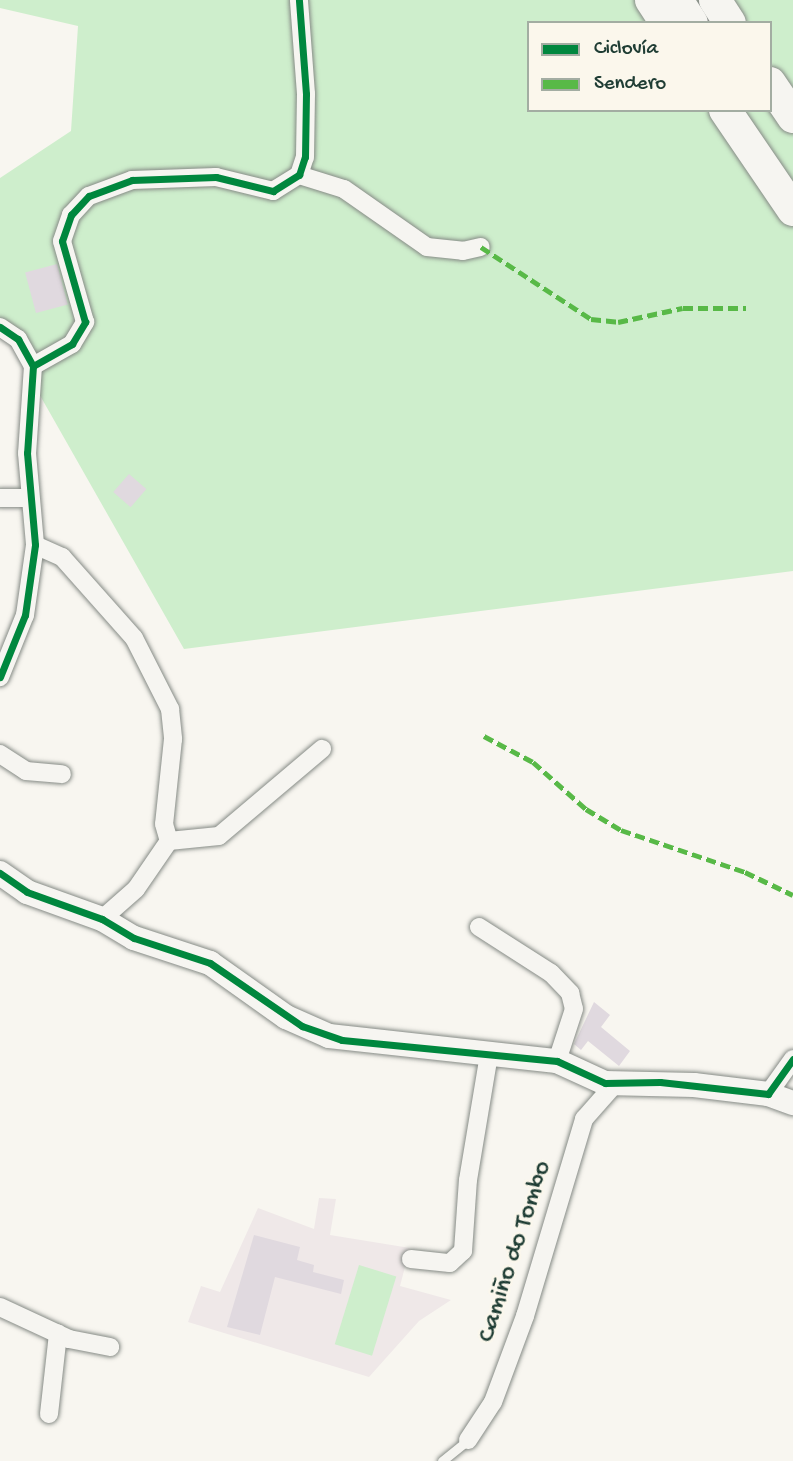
<!DOCTYPE html>
<meta charset="utf-8">
<style>
body{margin:0}
#map{position:relative;width:793px;height:1461px;overflow:hidden;background:#f8f6f0;font-family:"Gochi Hand",sans-serif}
div>[style]{position:absolute}
.built>*{inset:0;background:#efe8e8}
.green>*{inset:0;background:#ceeecc;transform-origin:0 0}
.building>*{inset:0;background:#e0d9df;transform-origin:0 0}
.roads{filter:drop-shadow(0 0 2px #868b86) drop-shadow(0 0 2px #868b86)}
.lane>*{height:9px;margin:-4.5px;padding:0 4.5px;transform-origin:4.5px;border-radius:4.5px;background:#f6f5f1}
.street>*{height:18px;margin:-9px;padding:0 9px;transform-origin:9px;border-radius:9px;background:#f6f5f1}
.secondary>*{height:24px;margin:-12px;padding:0 12px;transform-origin:12px;border-radius:12px;background:#f6f5f1}
.highway>*{height:32px;margin:-16px;padding:0 16px;transform-origin:16px;border-radius:16px;background:#f6f5f1}
.quiet>*{height:5px;margin-top:-2.5px;transform-origin:0;background:repeating-linear-gradient(90deg,#58b947 0 10px,transparent 0 15px)}
.cycleway>*{height:7px;margin:-3.5px;padding:0 3.5px;transform-origin:3.5px;border-radius:3.5px;background:#00873e}
span{translate:-50% -50%;white-space:nowrap;text-align:center;line-height:1.15;-webkit-text-stroke:5px #fbf7ec;paint-order:stroke}
.street-label{font-size:26px;color:#1f3d34}
.legend{position:absolute;left:527px;top:21px;width:245px;height:91px;box-sizing:border-box;background:#fbf7ec;border:2px solid #a3ada2;margin:0;padding:9px 12px;list-style:none;font-size:21px;color:#1f3d34}
.legend li{display:flex;align-items:center;gap:14px;height:35px}
.legend b{width:35px;border:2px solid #a3ada2}
</style>
<div id="map">
<div class="built">
<i style="clip-path:polygon(319px 1198px,336px 1199px,330px 1235px,410px 1248px,400px 1286px,451px 1300px,419px 1321px,369px 1377px,188px 1322px,201px 1286px,220px 1292px,258px 1208px,314px 1229px)"></i>
</div>
<div class="green">
<i style="clip-path:polygon(evenodd,0 0,793px 0,793px 571px,184px 649px,0 325px,0 178px,71px 131px,78px 26px,0 8px,0 0,529px 23px,770px 23px,770px 110px,529px 110px,529px 23px)"></i>
<i style="left:359px;top:1265px;width:39px;height:83px;rotate:17deg"></i>
</div>
<div class="building">
<i style="left:57px;top:264px;width:42px;height:33px;rotate:75deg"></i>
<i style="left:129px;top:474px;width:23px;height:24px;rotate:41deg"></i>
<i style="clip-path:polygon(594px 1002px,610px 1015px,601px 1027px,630px 1051px,619px 1066px,588px 1041px,581px 1050px,574px 1044px)"></i>
<i style="clip-path:polygon(254px 1235px,300px 1247px,297px 1260px,314px 1265px,313px 1272px,344px 1280px,341px 1294px,275px 1277px,260px 1335px,227px 1327px)"></i>
</div>
<div class="roads">
<div class="lane">
<i style="left:442px;top:1461px;width:33px;rotate:-39deg"></i>
</div>
<div class="street">
<i style="left:299px;top:175px;width:47px;rotate:17.3deg"></i>
<i style="left:344px;top:189px;width:101px;rotate:34.9deg"></i>
<i style="left:427px;top:247px;width:36px;rotate:6deg"></i>
<i style="left:463px;top:251px;width:18px;rotate:-13deg"></i>
<i style="left:0;top:327px;width:22px;rotate:34deg"></i>
<i style="left:18px;top:339px;width:31px;rotate:61deg"></i>
<i style="left:33px;top:366px;width:87px;rotate:93.9deg"></i>
<i style="left:27px;top:453px;width:92px;rotate:85deg"></i>
<i style="left:35px;top:545px;width:71px;rotate:98.1deg"></i>
<i style="left:25px;top:615px;width:67px;rotate:112deg"></i>
<i style="left:33px;top:366px;width:45px;rotate:-29.4deg"></i>
<i style="left:72px;top:344px;width:26px;rotate:-59deg"></i>
<i style="left:85px;top:322px;width:84px;rotate:-105.9deg"></i>
<i style="left:62px;top:241px;width:28px;rotate:-71deg"></i>
<i style="left:71px;top:215px;width:26px;rotate:-47deg"></i>
<i style="left:89px;top:196px;width:46px;rotate:-20.4deg"></i>
<i style="left:132px;top:180px;width:84px;rotate:-2deg"></i>
<i style="left:216px;top:177px;width:59px;rotate:13.8deg"></i>
<i style="left:273px;top:191px;width:31px;rotate:-32deg"></i>
<i style="left:299px;top:175px;width:19px;rotate:-72deg"></i>
<i style="left:305px;top:157px;width:63px;rotate:-89.1deg"></i>
<i style="left:306px;top:94px;width:94px;rotate:-94.3deg"></i>
<i style="left:0;top:498px;width:30px"></i>
<i style="left:35px;top:545px;width:30px;rotate:24deg"></i>
<i style="left:62px;top:557px;width:108px;rotate:48.4deg"></i>
<i style="left:134px;top:638px;width:80px;rotate:63.1deg"></i>
<i style="left:170px;top:709px;width:30px;rotate:84deg"></i>
<i style="left:173px;top:739px;width:85px;rotate:96deg"></i>
<i style="left:164px;top:824px;width:18px;rotate:74deg"></i>
<i style="left:0;top:754px;width:31px;rotate:33deg"></i>
<i style="left:26px;top:771px;width:36px;rotate:5deg"></i>
<i style="left:102px;top:919px;width:45px;rotate:-41.4deg"></i>
<i style="left:136px;top:889px;width:58px;rotate:-55.5deg"></i>
<i style="left:169px;top:841px;width:50px;rotate:-5.7deg"></i>
<i style="left:219px;top:836px;width:135px;rotate:-40.2deg"></i>
<i style="left:479px;top:927px;width:85px;rotate:32.6deg"></i>
<i style="left:551px;top:973px;width:28px;rotate:46deg"></i>
<i style="left:570px;top:993px;width:16px;rotate:76deg"></i>
<i style="left:574px;top:1009px;width:55px;rotate:108.1deg"></i>
<i style="left:768px;top:1094px;width:43px;rotate:-54.5deg"></i>
<i style="left:411px;top:1259px;width:39px;rotate:6deg"></i>
<i style="left:450px;top:1263px;width:18px;rotate:-43deg"></i>
<i style="left:463px;top:1251px;width:71px;rotate:-86deg"></i>
<i style="left:468px;top:1180px;width:128px;rotate:-80.5deg"></i>
<i style="left:0;top:1307px;width:76px;rotate:24.9deg"></i>
<i style="left:69px;top:1339px;width:42px;rotate:11deg"></i>
<i style="left:49px;top:1414px;width:81px;rotate:-83.6deg"></i>
<i style="left:468px;top:1440px;width:45px;rotate:-56.7deg"></i>
<i style="left:493px;top:1402px;width:92px;rotate:-69.6deg"></i>
<i style="left:525px;top:1316px;width:206px;rotate:-73.3deg"></i>
<i style="left:584px;top:1119px;width:47px;rotate:-48.5deg"></i>
</div>
<div class="secondary">
<i style="left:0;top:873px;width:33px;rotate:35deg"></i>
<i style="left:27px;top:892px;width:80px;rotate:19.8deg"></i>
<i style="left:102px;top:919px;width:37px;rotate:31deg"></i>
<i style="left:134px;top:938px;width:80px;rotate:18.2deg"></i>
<i style="left:210px;top:963px;width:93px;rotate:35.4deg"></i>
<i style="left:286px;top:1017px;width:47px;rotate:23.8deg"></i>
<i style="left:329px;top:1036px;width:229px;rotate:6.3deg"></i>
<i style="left:557px;top:1061px;width:53px;rotate:24.6deg"></i>
<i style="left:605px;top:1083px;width:89px;rotate:1.3deg"></i>
<i style="left:694px;top:1085px;width:75px;rotate:6.9deg"></i>
<i style="left:768px;top:1094px;width:27px;rotate:20deg"></i>
</div>
<div class="highway">
<i style="left:651px;top:0;width:27px;rotate:57deg"></i>
<i style="left:677px;top:0;width:27px;rotate:57deg"></i>
<i style="left:715px;top:0;width:27px;rotate:57deg"></i>
<i style="left:770px;top:83px;width:41px;rotate:55.9deg"></i>
<i style="left:725px;top:110px;width:121px;rotate:55.8deg"></i>
</div>
</div>
<div class="quiet">
<i style="left:481px;top:247px;width:131px;rotate:33.2deg"></i>
<i style="left:591px;top:319px;width:27px;rotate:6deg"></i>
<i style="left:618px;top:322px;width:66px;rotate:-12.2deg"></i>
<i style="left:683px;top:308px;width:63px"></i>
<i style="left:484px;top:736px;width:55px;rotate:28deg"></i>
<i style="left:533px;top:762px;width:71px;rotate:41.6deg"></i>
<i style="left:586px;top:809px;width:41px;rotate:31deg"></i>
<i style="left:621px;top:830px;width:131px;rotate:18.7deg"></i>
<i style="left:745px;top:872px;width:53px;rotate:25.6deg"></i>
</div>
<div class="cycleway">
<i style="left:0;top:327px;width:22px;rotate:34deg"></i>
<i style="left:18px;top:339px;width:31px;rotate:61deg"></i>
<i style="left:33px;top:366px;width:87px;rotate:93.9deg"></i>
<i style="left:27px;top:453px;width:92px;rotate:85deg"></i>
<i style="left:35px;top:545px;width:71px;rotate:98.1deg"></i>
<i style="left:25px;top:615px;width:67px;rotate:112deg"></i>
<i style="left:33px;top:366px;width:45px;rotate:-29.4deg"></i>
<i style="left:72px;top:344px;width:26px;rotate:-59deg"></i>
<i style="left:85px;top:322px;width:84px;rotate:-105.9deg"></i>
<i style="left:62px;top:241px;width:28px;rotate:-71deg"></i>
<i style="left:71px;top:215px;width:26px;rotate:-47deg"></i>
<i style="left:89px;top:196px;width:46px;rotate:-20.4deg"></i>
<i style="left:132px;top:180px;width:84px;rotate:-2deg"></i>
<i style="left:216px;top:177px;width:59px;rotate:13.8deg"></i>
<i style="left:273px;top:191px;width:31px;rotate:-32deg"></i>
<i style="left:299px;top:175px;width:19px;rotate:-72deg"></i>
<i style="left:305px;top:157px;width:63px;rotate:-89.1deg"></i>
<i style="left:306px;top:94px;width:94px;rotate:-94.3deg"></i>
<i style="left:0;top:873px;width:33px;rotate:35deg"></i>
<i style="left:27px;top:892px;width:80px;rotate:19.8deg"></i>
<i style="left:102px;top:919px;width:37px;rotate:31deg"></i>
<i style="left:134px;top:938px;width:80px;rotate:18.2deg"></i>
<i style="left:210px;top:963px;width:112px;rotate:34.4deg"></i>
<i style="left:302px;top:1026px;width:42px;rotate:19.3deg"></i>
<i style="left:342px;top:1040px;width:216px;rotate:5.6deg"></i>
<i style="left:557px;top:1061px;width:53px;rotate:24.6deg"></i>
<i style="left:605px;top:1083px;width:55px;rotate:-1deg"></i>
<i style="left:660px;top:1082px;width:109px;rotate:6.3deg"></i>
<i style="left:768px;top:1094px;width:43px;rotate:-54.5deg"></i>
</div>
<div class="street-label">
<span style="left:516px;top:1252px;rotate:-72deg">Camiño do Tombo</span>
</div>
<ul class="legend">
<li><b style="height:9px;background:#00873e"></b>Ciclovía</li>
<li><b style="height:9px;background:#58b947"></b>Sendero</li>
</ul>
</div>
